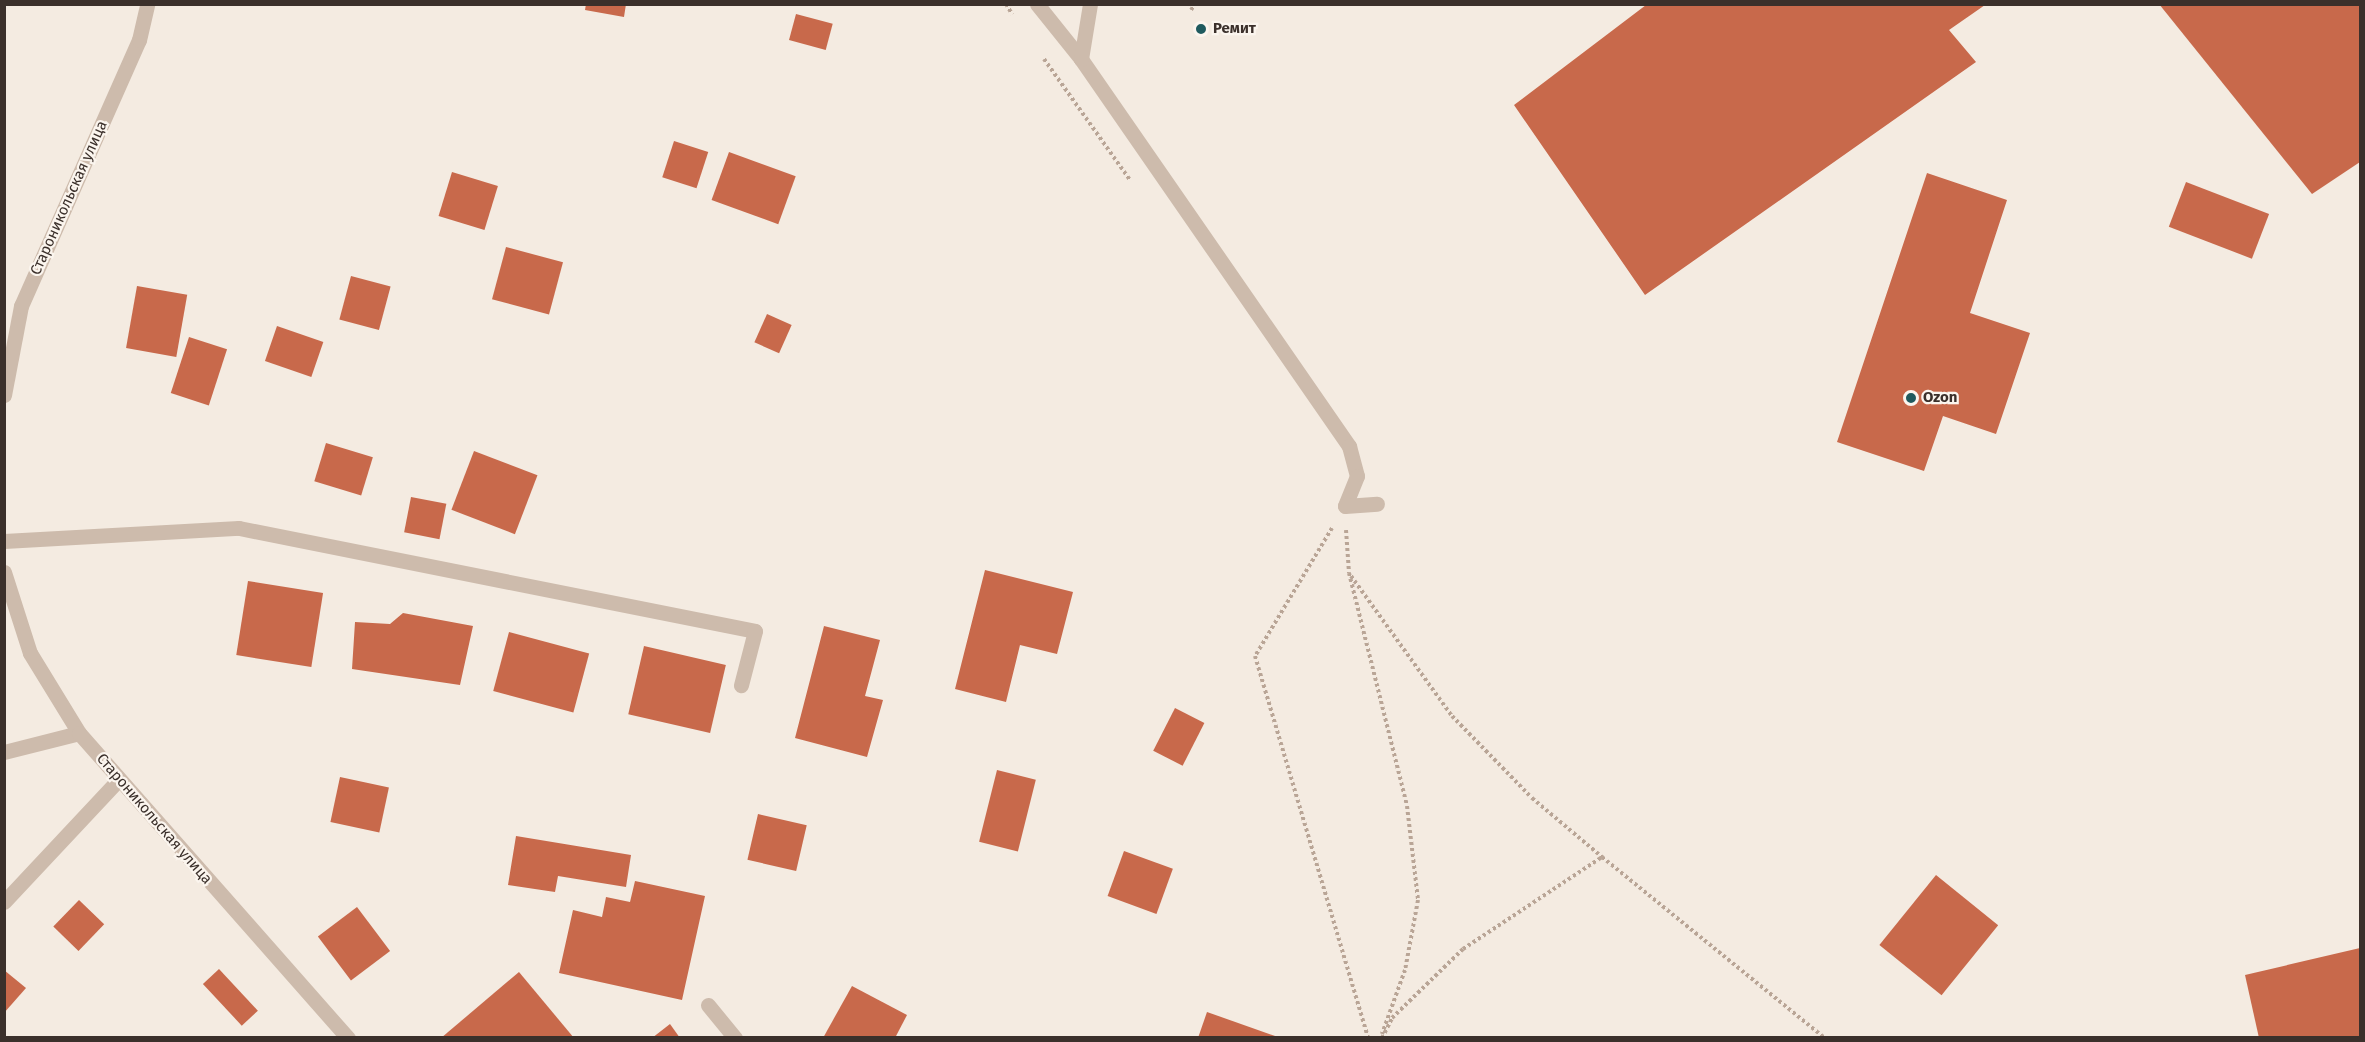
<!DOCTYPE html>
<meta charset="utf-8">
<style>
body{margin:0}
#map{position:relative;width:2365px;height:1042px;overflow:hidden;background:#f4ebe1;font-family:"Fira Sans",sans-serif}
div>[style]{position:absolute}
.building>*{inset:0;background:#c8694b;transform-origin:0 0}
.path>*{height:4px;margin-top:-2px;transform-origin:0;background:repeating-linear-gradient(90deg,#b9a596 0 3px,transparent 0 6px)}
.service>*{height:15px;margin:-7.5px;padding:0 7.5px;transform-origin:7.5px;border-radius:7.5px;background:#cdbbac}
.minor>*{height:15px;margin:-7.5px;padding:0 7.5px;transform-origin:7.5px;border-radius:7.5px;background:#cdbbac}
.tertiary>*{height:15px;margin:-7.5px;padding:0 7.5px;transform-origin:7.5px;border-radius:7.5px;background:#cdbbac}
.dots>*{width:16px;height:16px;translate:-50% -50%;box-sizing:border-box;border:3px solid #fbf5ee;border-radius:50%}
span{translate:-50% -50%;white-space:nowrap;text-align:center;line-height:1.15;-webkit-text-stroke:4.5px #fbf5ee;paint-order:stroke}
.poi-label{font-size:15px;color:#3b302b;font-weight:700}
.left{translate:0 -50%;text-align:left}
.street-label{font-size:15px;color:#3b302b}
.frame{position:absolute;inset:0;border:6px solid #3b302b;pointer-events:none}
</style>
<div id="map">
<div class="building">
<i style="clip-path:polygon(586px 4px,626px 4px,624px 17px,585px 10px)"></i>
<i style="clip-path:polygon(2159px 4px,2360px 4px,2360px 162px,2312px 194px)"></i>
<i style="clip-path:polygon(1646px 5px,1985px 5px,1949px 30px,1976px 62px,1645px 295px,1514px 105px)"></i>
<i style="left:796px;top:14px;width:38px;height:27px;rotate:15deg"></i>
<i style="left:674px;top:141px;width:36px;height:38px;rotate:18deg"></i>
<i style="left:729px;top:152px;width:71px;height:51px;rotate:20deg"></i>
<i style="left:452px;top:172px;width:48px;height:46px;rotate:17deg"></i>
<i style="clip-path:polygon(1927px 173px,2007px 200px,1970px 313px,2030px 333px,1996px 434px,1943px 416px,1924px 471px,1837px 442px)"></i>
<i style="left:2186px;top:182px;width:89px;height:48px;rotate:21deg"></i>
<i style="left:506px;top:247px;width:59px;height:54px;rotate:15deg"></i>
<i style="left:351px;top:276px;width:41px;height:45px;rotate:15deg"></i>
<i style="left:137px;top:286px;width:51px;height:63px;rotate:10deg"></i>
<i style="left:767px;top:314px;width:27px;height:31px;rotate:24deg"></i>
<i style="left:277px;top:326px;width:49px;height:37px;rotate:19deg"></i>
<i style="left:189px;top:337px;width:40px;height:59px;rotate:18deg"></i>
<i style="left:326px;top:443px;width:49px;height:40px;rotate:17deg"></i>
<i style="left:474px;top:451px;width:68px;height:63px;rotate:21deg"></i>
<i style="left:411px;top:497px;width:36px;height:36px;rotate:11deg"></i>
<i style="clip-path:polygon(985px 570px,1073px 592px,1057px 654px,1020px 645px,1006px 702px,955px 689px)"></i>
<i style="left:248px;top:581px;width:76px;height:75px;rotate:9deg"></i>
<i style="clip-path:polygon(403px 613px,473px 626px,460px 685px,352px 669px,355px 622px,390px 624px)"></i>
<i style="clip-path:polygon(824px 626px,880px 640px,865px 696px,883px 700px,867px 757px,795px 738px)"></i>
<i style="left:509px;top:632px;width:83px;height:61px;rotate:15deg"></i>
<i style="left:644px;top:646px;width:84px;height:70px;rotate:13deg"></i>
<i style="left:1175px;top:708px;width:33px;height:48px;rotate:27deg"></i>
<i style="left:997px;top:770px;width:40px;height:74px;rotate:14deg"></i>
<i style="left:340px;top:777px;width:50px;height:46px;rotate:12deg"></i>
<i style="left:758px;top:814px;width:50px;height:47px;rotate:13deg"></i>
<i style="clip-path:polygon(516px 836px,631px 855px,626px 887px,558px 876px,555px 892px,508px 885px)"></i>
<i style="left:1124px;top:851px;width:52px;height:48px;rotate:20deg"></i>
<i style="left:1936px;top:875px;width:80px;height:90px;rotate:39deg"></i>
<i style="clip-path:polygon(635px 881px,705px 896px,682px 1000px,559px 973px,573px 910px,602px 917px,606px 897px,630px 902px)"></i>
<i style="left:79px;top:900px;width:35px;height:37px;rotate:44deg"></i>
<i style="left:357px;top:907px;width:55px;height:49px;rotate:53deg"></i>
<i style="clip-path:polygon(2360px 948px,2360px 1038px,2259px 1038px,2245px 975px)"></i>
<i style="left:219px;top:969px;width:57px;height:22px;rotate:47deg"></i>
<i style="clip-path:polygon(4px 970px,26px 988px,4px 1013px)"></i>
<i style="clip-path:polygon(519px 972px,574px 1038px,441px 1038px)"></i>
<i style="clip-path:polygon(852px 986px,907px 1015px,895px 1038px,823px 1038px)"></i>
<i style="clip-path:polygon(1207px 1012px,1278px 1037px,1278px 1038px,1198px 1038px)"></i>
<i style="clip-path:polygon(670px 1024px,680px 1038px,652px 1038px)"></i>
</div>
<div class="path">
<i style="left:1006px;top:4px;width:12px;rotate:59deg"></i>
<i style="left:1191px;top:10px;width:7px;rotate:-56deg"></i>
<i style="left:1044px;top:59px;width:148px;rotate:54.6deg"></i>
<i style="left:1332px;top:528px;width:149px;rotate:121deg"></i>
<i style="left:1255px;top:656px;width:398px;rotate:73.5deg"></i>
<i style="left:1346px;top:530px;width:43px;rotate:86deg"></i>
<i style="left:1349px;top:573px;width:240px;rotate:76deg"></i>
<i style="left:1407px;top:806px;width:95px;rotate:83.3deg"></i>
<i style="left:1418px;top:900px;width:71px;rotate:100.5deg"></i>
<i style="left:1405px;top:970px;width:68px;rotate:109.8deg"></i>
<i style="left:1351px;top:576px;width:173px;rotate:54.2deg"></i>
<i style="left:1452px;top:716px;width:115px;rotate:45.7deg"></i>
<i style="left:1532px;top:798px;width:92px;rotate:40.1deg"></i>
<i style="left:1382px;top:1038px;width:22px;rotate:-63deg"></i>
<i style="left:1392px;top:1018px;width:99px;rotate:-44.2deg"></i>
<i style="left:1463px;top:949px;width:167px;rotate:-33.5deg"></i>
<i style="left:1602px;top:857px;width:287px;rotate:39.1deg"></i>
</div>
<div class="service">
<i style="left:1037px;top:4px;width:70px;rotate:51.3deg"></i>
<i style="left:1081px;top:59px;width:471px;rotate:55.3deg"></i>
<i style="left:1349px;top:446px;width:31px;rotate:75deg"></i>
<i style="left:1357px;top:476px;width:32px;rotate:112deg"></i>
<i style="left:1345px;top:506px;width:32px;rotate:-4deg"></i>
<i style="left:1081px;top:59px;width:56px;rotate:-80.7deg"></i>
<i style="left:4px;top:541px;width:235px;rotate:-3.2deg"></i>
<i style="left:239px;top:528px;width:526px;rotate:11.29deg"></i>
<i style="left:755px;top:631px;width:56px;rotate:104.5deg"></i>
<i style="left:4px;top:752px;width:77px;rotate:-14.2deg"></i>
<i style="left:708px;top:1005px;width:43px;rotate:50.7deg"></i>
</div>
<div class="minor">
<i style="left:4px;top:902px;width:168px;rotate:-46.9deg"></i>
</div>
<div class="tertiary">
<i style="left:4px;top:395px;width:91px;rotate:-79.2deg"></i>
<i style="left:21px;top:306px;width:291px;rotate:-66.1deg"></i>
<i style="left:139px;top:40px;width:37px;rotate:-77deg"></i>
<i style="left:4px;top:572px;width:85px;rotate:72.2deg"></i>
<i style="left:30px;top:653px;width:94px;rotate:58.5deg"></i>
<i style="left:79px;top:733px;width:407px;rotate:48.6deg"></i>
</div>
<div class="dots">
<i style="left:1201px;top:29px;background:#1f5a5e"></i>
<i style="left:1911px;top:398px;background:#1f5a5e"></i>
</div>
<div class="poi-label">
<span class="left" style="left:1213px;top:29px">Ремит</span>
<span class="left" style="left:1923px;top:398px">Ozon</span>
</div>
<div class="street-label">
<span style="left:69px;top:198px;rotate:-66deg">Староникольская улица</span>
<span style="left:154px;top:819px;rotate:49deg">Староникольская улица</span>
</div>
<div class="frame"></div>
</div>
